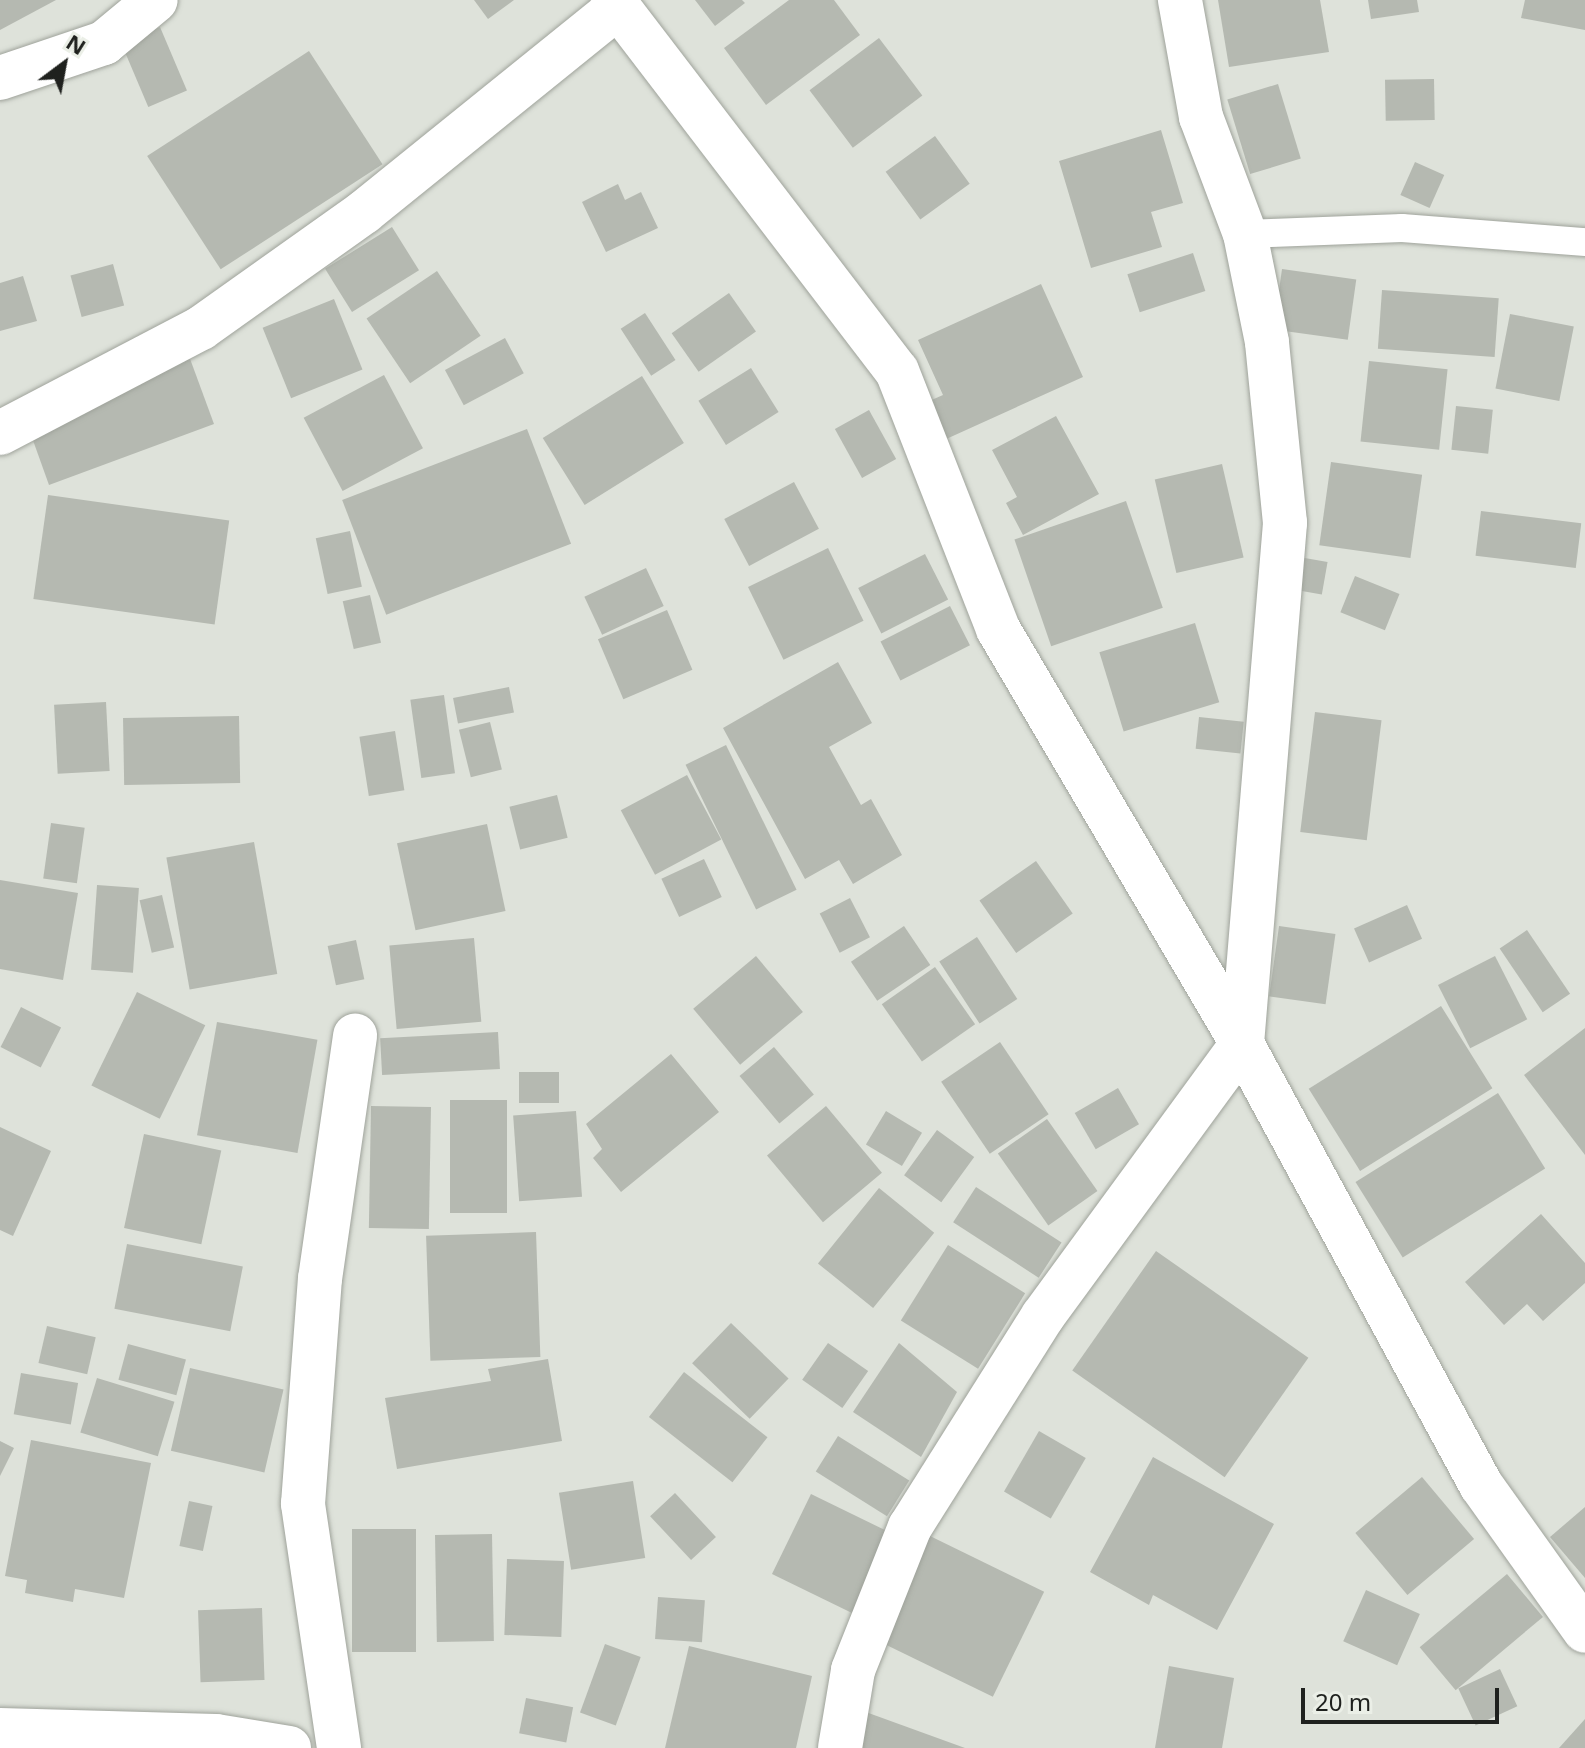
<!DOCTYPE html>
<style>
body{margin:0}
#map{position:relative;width:1585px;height:1748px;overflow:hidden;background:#dee2da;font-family:"Noto Sans",sans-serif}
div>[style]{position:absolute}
.building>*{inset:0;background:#b5b9b1;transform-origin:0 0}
.roads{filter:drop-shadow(0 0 2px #9fa39b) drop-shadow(0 0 2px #9fa39b)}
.lane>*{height:28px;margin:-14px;padding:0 14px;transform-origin:14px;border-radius:14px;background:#fff}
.street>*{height:44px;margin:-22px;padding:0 22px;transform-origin:22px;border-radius:22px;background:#fff}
span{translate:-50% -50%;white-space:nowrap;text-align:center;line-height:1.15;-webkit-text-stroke:8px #ebefe7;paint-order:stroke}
.north{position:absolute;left:24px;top:24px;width:80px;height:80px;-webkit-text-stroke:6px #ebefe7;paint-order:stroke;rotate:32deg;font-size:22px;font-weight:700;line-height:32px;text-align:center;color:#1f211e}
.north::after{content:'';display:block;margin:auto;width:28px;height:36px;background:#1f211e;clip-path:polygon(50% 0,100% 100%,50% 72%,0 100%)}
.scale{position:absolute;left:1301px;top:1688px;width:198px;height:36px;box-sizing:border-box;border:4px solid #1f211e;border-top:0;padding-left:10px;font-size:24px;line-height:28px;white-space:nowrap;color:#1f211e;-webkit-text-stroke:6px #ebefe7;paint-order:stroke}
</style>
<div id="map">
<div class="building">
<i style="clip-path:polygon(0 0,56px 0,0 30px)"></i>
<i style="clip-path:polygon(474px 0,514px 0,488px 19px)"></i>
<i style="clip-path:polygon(695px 0,742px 0,745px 3px,715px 26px)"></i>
<i style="clip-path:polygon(789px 0,834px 0,860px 35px,766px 105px,724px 48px)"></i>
<i style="clip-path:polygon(1218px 0,1320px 0,1329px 52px,1229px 67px)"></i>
<i style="clip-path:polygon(1368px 0,1417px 0,1419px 12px,1371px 19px)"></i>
<i style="clip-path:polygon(1525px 0,1585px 0,1585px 30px,1521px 18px)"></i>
<i style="left:160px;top:27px;width:69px;height:42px;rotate:67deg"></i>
<i style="left:879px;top:38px;width:72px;height:87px;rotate:53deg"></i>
<i style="left:309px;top:51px;width:135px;height:193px;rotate:57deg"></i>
<i style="left:1434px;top:79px;width:41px;height:49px;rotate:89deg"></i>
<i style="left:1278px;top:84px;width:78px;height:53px;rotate:73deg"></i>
<i style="clip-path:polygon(1161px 130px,1183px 203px,1151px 212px,1162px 247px,1091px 268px,1059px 161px)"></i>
<i style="left:935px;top:136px;width:59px;height:61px;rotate:54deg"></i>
<i style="left:1415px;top:162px;width:32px;height:36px;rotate:24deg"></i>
<i style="clip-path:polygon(618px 184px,625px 200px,641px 192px,658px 228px,606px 252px,582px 202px)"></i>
<i style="left:392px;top:227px;width:51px;height:79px;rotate:58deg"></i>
<i style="left:1193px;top:253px;width:40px;height:69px;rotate:72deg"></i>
<i style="left:113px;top:264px;width:43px;height:44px;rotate:75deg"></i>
<i style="left:1282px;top:269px;width:75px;height:61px;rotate:8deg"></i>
<i style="left:437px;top:271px;width:78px;height:85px;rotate:56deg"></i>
<i style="clip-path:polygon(23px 276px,37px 321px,0 331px,0 283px)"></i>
<i style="clip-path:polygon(1041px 284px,1083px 377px,944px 440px,927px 402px,943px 395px,918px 340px)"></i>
<i style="left:1382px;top:290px;width:117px;height:59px;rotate:4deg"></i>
<i style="left:729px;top:293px;width:47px;height:70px;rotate:55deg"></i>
<i style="left:334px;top:299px;width:76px;height:77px;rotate:68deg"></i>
<i style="left:645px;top:313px;width:56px;height:29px;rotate:57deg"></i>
<i style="left:1510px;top:314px;width:65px;height:76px;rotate:11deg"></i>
<i style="left:505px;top:338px;width:40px;height:68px;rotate:62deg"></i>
<i style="clip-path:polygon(189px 356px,214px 424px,49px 485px,30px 432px)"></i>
<i style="left:1369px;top:361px;width:79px;height:81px;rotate:6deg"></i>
<i style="left:751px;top:368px;width:52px;height:62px;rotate:58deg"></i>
<i style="left:384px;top:375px;width:83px;height:91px;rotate:62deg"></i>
<i style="left:642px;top:376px;width:79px;height:117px;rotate:58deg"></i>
<i style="left:1456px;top:406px;width:37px;height:44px;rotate:6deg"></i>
<i style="left:869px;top:410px;width:56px;height:39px;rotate:61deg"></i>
<i style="clip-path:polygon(1056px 416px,1099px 494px,1023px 535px,1006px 503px,1017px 497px,992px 450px)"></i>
<i style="left:527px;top:429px;width:123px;height:198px;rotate:69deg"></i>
<i style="left:1331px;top:462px;width:92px;height:84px;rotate:8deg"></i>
<i style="left:1222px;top:464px;width:96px;height:69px;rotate:77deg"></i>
<i style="left:794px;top:482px;width:53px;height:79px;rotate:62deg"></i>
<i style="left:48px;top:495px;width:183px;height:105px;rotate:8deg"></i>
<i style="left:1126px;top:501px;width:113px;height:118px;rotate:71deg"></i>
<i style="left:1481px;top:511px;width:101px;height:45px;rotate:7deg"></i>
<i style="left:350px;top:531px;width:57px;height:35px;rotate:78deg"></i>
<i style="left:828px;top:548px;width:81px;height:89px;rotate:64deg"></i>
<i style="left:925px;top:554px;width:51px;height:75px;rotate:63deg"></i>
<i style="left:1299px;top:557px;width:29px;height:33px;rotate:10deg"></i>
<i style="left:646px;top:568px;width:42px;height:68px;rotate:65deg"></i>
<i style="left:1355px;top:576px;width:48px;height:39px;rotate:22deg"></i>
<i style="left:370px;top:595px;width:49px;height:28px;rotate:77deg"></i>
<i style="left:950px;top:606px;width:44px;height:78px;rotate:63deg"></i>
<i style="left:667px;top:610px;width:65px;height:75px;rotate:67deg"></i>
<i style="left:1195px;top:623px;width:83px;height:100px;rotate:73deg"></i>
<i style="clip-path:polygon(838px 662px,872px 723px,829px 747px,861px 805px,871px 799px,902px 855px,853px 884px,839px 860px,805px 879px,723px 728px)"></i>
<i style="left:509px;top:687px;width:26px;height:57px;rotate:79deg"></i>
<i style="left:444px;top:695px;width:79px;height:34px;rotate:82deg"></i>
<i style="left:106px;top:702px;width:69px;height:52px;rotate:87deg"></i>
<i style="left:1315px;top:712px;width:67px;height:121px;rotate:7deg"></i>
<i style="left:239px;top:716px;width:67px;height:116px;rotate:89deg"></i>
<i style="left:1199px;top:717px;width:45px;height:32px;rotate:6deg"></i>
<i style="left:490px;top:722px;width:49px;height:32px;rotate:76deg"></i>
<i style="left:395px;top:731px;width:60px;height:36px;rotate:81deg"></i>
<i style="left:726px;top:745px;width:161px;height:45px;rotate:64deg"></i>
<i style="left:687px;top:775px;width:73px;height:75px;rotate:62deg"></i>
<i style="left:557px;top:795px;width:44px;height:49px;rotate:76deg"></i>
<i style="left:51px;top:823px;width:34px;height:56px;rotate:8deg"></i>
<i style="left:487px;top:824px;width:89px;height:92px;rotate:78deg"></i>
<i style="left:254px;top:842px;width:134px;height:89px;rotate:80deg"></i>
<i style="left:704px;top:859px;width:42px;height:47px;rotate:65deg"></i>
<i style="left:1036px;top:861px;width:64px;height:69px;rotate:55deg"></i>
<i style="clip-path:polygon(0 880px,78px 893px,63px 980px,0 969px)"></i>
<i style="left:97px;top:885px;width:42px;height:85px;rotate:4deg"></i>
<i style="left:162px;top:895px;width:54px;height:23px;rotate:77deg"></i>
<i style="left:850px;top:898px;width:44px;height:34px;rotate:63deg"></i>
<i style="left:1407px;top:905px;width:37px;height:58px;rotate:66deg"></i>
<i style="left:904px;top:926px;width:47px;height:64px;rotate:56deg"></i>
<i style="left:1279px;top:926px;width:57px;height:71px;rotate:8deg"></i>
<i style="left:1527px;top:930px;width:77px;height:33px;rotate:56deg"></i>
<i style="left:977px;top:937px;width:74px;height:45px;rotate:57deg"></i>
<i style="left:474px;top:938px;width:84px;height:85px;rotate:85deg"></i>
<i style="left:356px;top:940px;width:40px;height:29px;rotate:78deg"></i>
<i style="left:756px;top:956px;width:73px;height:82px;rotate:50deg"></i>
<i style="left:1495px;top:956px;width:71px;height:64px;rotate:63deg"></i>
<i style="left:935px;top:967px;width:70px;height:65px;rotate:55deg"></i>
<i style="left:137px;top:992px;width:76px;height:104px;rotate:26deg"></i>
<i style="left:1441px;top:1006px;width:97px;height:156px;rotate:58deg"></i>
<i style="left:21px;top:1007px;width:45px;height:45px;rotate:27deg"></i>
<i style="left:217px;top:1022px;width:102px;height:115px;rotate:10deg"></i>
<i style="clip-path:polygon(1585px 1028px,1585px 1155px,1524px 1075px)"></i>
<i style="left:498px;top:1032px;width:37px;height:118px;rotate:87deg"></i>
<i style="left:1000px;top:1042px;width:87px;height:71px;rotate:56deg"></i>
<i style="left:774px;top:1047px;width:62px;height:45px;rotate:50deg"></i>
<i style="clip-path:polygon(671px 1054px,719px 1112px,621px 1192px,593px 1158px,602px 1149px,586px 1124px)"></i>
<i style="left:559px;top:1072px;width:31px;height:40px;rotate:90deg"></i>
<i style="left:1118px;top:1088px;width:42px;height:50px;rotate:60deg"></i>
<i style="left:1498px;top:1093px;width:89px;height:168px;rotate:58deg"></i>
<i style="left:450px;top:1100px;width:57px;height:113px"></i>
<i style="left:371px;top:1106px;width:60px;height:122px;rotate:1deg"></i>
<i style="left:826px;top:1106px;width:87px;height:77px;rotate:50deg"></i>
<i style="left:576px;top:1111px;width:86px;height:63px;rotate:86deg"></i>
<i style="left:886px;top:1111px;width:42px;height:39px;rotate:31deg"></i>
<i style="left:1047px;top:1119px;width:88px;height:60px;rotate:55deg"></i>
<i style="clip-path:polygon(0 1127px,51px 1151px,13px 1236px,0 1230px)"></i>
<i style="left:937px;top:1130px;width:46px;height:56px;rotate:36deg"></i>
<i style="left:144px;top:1134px;width:79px;height:96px;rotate:12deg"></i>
<i style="left:976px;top:1187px;width:102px;height:42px;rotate:33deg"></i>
<i style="left:879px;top:1188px;width:71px;height:97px;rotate:39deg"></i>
<i style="clip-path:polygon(1541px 1214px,1585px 1263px,1585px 1283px,1543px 1321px,1527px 1304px,1504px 1325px,1465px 1282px)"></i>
<i style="left:536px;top:1232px;width:125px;height:110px;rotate:88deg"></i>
<i style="left:127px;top:1244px;width:118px;height:66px;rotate:11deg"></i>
<i style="left:948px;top:1245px;width:91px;height:89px;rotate:32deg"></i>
<i style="left:1156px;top:1251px;width:186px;height:146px;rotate:35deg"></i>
<i style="left:731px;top:1323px;width:80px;height:56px;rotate:44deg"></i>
<i style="left:47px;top:1326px;width:50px;height:38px;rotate:13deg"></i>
<i style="left:828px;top:1343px;width:49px;height:45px;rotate:35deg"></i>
<i style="clip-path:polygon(899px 1343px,957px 1392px,921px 1457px,853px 1412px)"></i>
<i style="left:128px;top:1344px;width:60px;height:37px;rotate:15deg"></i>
<i style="clip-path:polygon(548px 1359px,562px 1441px,397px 1469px,385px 1398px,491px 1381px,488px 1369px)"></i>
<i style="left:190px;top:1368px;width:96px;height:85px;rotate:13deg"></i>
<i style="left:684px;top:1372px;width:106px;height:57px;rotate:38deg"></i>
<i style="left:21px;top:1373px;width:58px;height:42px;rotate:10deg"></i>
<i style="left:97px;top:1378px;width:81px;height:57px;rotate:17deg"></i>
<i style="left:1039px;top:1431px;width:54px;height:70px;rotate:30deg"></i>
<i style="left:838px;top:1436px;width:84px;height:42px;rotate:32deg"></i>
<i style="clip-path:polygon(31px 1440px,151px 1463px,124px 1598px,75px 1589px,73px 1602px,25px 1593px,27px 1580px,5px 1576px)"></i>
<i style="clip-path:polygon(0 1441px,14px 1448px,0 1476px)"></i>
<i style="clip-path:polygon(1153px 1457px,1274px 1524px,1217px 1630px,1153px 1595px,1149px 1605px,1090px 1572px)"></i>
<i style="left:1422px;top:1477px;width:81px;height:87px;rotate:50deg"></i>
<i style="left:633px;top:1481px;width:78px;height:75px;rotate:81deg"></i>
<i style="left:675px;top:1493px;width:60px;height:34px;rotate:47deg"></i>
<i style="left:811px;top:1494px;width:93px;height:89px;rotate:26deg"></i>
<i style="left:189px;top:1501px;width:24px;height:46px;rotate:12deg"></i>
<i style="clip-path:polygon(1585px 1507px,1585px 1578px,1550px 1537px)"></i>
<i style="left:352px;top:1529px;width:64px;height:123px"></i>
<i style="left:492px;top:1534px;width:107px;height:57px;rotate:89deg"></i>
<i style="left:930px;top:1536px;width:127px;height:117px;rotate:26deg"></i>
<i style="left:507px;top:1559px;width:57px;height:76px;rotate:2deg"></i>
<i style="left:1507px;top:1574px;width:56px;height:114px;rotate:50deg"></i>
<i style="left:1366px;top:1590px;width:59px;height:56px;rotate:24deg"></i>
<i style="left:658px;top:1597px;width:47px;height:42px;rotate:4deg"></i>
<i style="left:262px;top:1608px;width:72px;height:64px;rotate:88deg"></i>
<i style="left:605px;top:1644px;width:38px;height:73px;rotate:20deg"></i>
<i style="clip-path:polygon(689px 1646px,812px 1676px,796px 1748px,665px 1748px)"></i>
<i style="clip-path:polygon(1169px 1666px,1234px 1678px,1222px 1748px,1155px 1748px)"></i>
<i style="left:1500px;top:1669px;width:41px;height:46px;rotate:65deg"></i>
<i style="left:526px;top:1698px;width:48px;height:36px;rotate:11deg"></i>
<i style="clip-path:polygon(863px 1711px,965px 1748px,850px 1748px)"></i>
<i style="clip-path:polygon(1585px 1719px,1585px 1748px,1559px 1748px)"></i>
</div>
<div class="roads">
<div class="lane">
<i style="left:1245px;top:234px;width:157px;rotate:-2.2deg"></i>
<i style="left:1402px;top:228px;width:184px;rotate:4.4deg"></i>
</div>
<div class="street">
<i style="left:613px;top:0;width:467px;rotate:52.6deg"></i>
<i style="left:897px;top:371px;width:277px;rotate:68.6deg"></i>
<i style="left:998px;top:629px;width:481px;rotate:59.5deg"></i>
<i style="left:1242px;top:1044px;width:502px;rotate:61.54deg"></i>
<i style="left:1481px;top:1485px;width:179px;rotate:54.5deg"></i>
<i style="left:0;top:78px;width:110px;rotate:-18.6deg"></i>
<i style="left:104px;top:43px;width:67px;rotate:-39.6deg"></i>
<i style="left:0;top:433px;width:227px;rotate:-27.6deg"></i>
<i style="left:201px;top:328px;width:200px;rotate:-35.4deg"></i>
<i style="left:364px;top:212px;width:326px;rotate:-38.9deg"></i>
<i style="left:0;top:1730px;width:216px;rotate:1.6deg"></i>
<i style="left:216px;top:1736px;width:74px;rotate:9.3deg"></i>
<i style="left:339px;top:1748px;width:247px;rotate:-98.4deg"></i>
<i style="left:303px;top:1504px;width:226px;rotate:-85.7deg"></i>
<i style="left:320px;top:1279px;width:246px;rotate:-81.8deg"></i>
<i style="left:840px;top:1748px;width:79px;rotate:-80.5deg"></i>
<i style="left:853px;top:1670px;width:154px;rotate:-68.3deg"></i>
<i style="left:910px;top:1527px;width:249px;rotate:-57.8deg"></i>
<i style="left:1043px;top:1316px;width:337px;rotate:-53.8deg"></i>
<i style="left:1242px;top:1044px;width:523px;rotate:-85.28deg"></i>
<i style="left:1285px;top:523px;width:182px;rotate:-95.7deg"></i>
<i style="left:1267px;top:342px;width:110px;rotate:-101.5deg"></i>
<i style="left:1245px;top:234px;width:125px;rotate:-110.6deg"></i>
<i style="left:1201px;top:117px;width:119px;rotate:-100.2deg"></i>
</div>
</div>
<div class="north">N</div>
<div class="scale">20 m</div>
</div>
